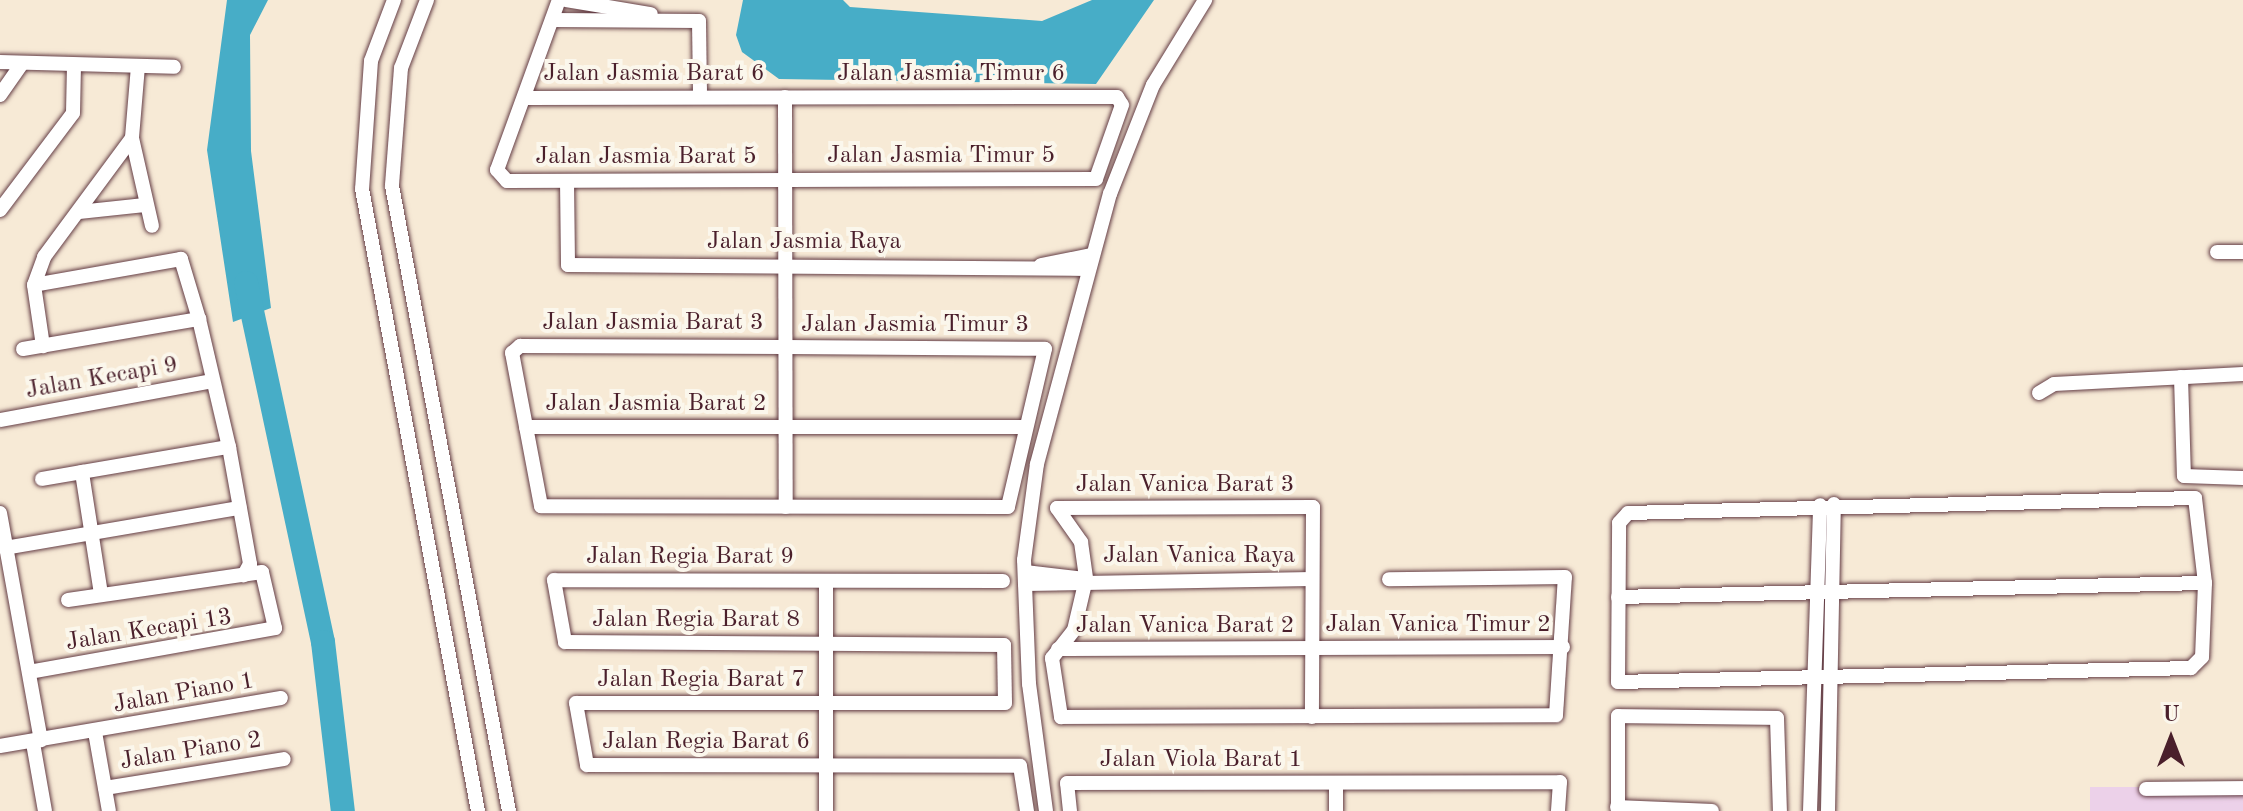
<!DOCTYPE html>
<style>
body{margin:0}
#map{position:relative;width:2243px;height:811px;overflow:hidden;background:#f7ead6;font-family:"Old Standard TT",serif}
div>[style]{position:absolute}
.built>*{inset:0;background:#ecd1e9;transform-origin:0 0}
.water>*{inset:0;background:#47adc7}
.river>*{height:24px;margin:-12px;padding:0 12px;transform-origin:12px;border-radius:12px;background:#47adc7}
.roads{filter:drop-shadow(0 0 2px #643d45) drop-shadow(0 0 2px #643d45)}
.minor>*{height:14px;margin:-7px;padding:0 7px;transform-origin:7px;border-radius:7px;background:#fff}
span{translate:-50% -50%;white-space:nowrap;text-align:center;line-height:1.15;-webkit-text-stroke:8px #fbf7ec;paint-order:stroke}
.street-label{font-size:24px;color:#4a1f2b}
.north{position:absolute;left:2131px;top:699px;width:80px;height:80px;-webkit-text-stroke:6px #fbf7ec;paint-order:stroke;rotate:0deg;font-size:22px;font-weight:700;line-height:32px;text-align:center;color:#4a1f2b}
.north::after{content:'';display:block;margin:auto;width:28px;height:36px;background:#4a1f2b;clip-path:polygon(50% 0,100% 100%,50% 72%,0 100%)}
</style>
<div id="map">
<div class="built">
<i style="left:2243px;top:787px;width:24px;height:153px;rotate:90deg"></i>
</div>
<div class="water">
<i style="clip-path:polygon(227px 0,268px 0,250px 35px,251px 151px,271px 308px,233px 322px,207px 150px)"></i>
<i style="clip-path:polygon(743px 0,843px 0,850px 7px,1042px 21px,1092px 0,1154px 0,1096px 84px,779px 79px,742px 52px,736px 35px)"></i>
</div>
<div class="river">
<i style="left:246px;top:283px;width:367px;rotate:77.9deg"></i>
<i style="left:323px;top:642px;width:170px;rotate:83.3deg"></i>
</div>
<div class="roads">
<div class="minor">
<i style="left:394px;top:0;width:65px;rotate:110.7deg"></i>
<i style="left:371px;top:61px;width:128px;rotate:94deg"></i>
<i style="left:362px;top:189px;width:633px;rotate:79.44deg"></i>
<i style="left:427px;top:0;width:73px;rotate:110.9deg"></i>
<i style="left:401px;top:68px;width:118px;rotate:94.4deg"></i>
<i style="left:392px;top:186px;width:636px;rotate:79.4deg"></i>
<i style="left:566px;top:0;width:86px;rotate:9.4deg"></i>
<i style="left:552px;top:20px;width:147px;rotate:0.4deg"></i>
<i style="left:699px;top:21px;width:76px;rotate:89.2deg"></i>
<i style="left:0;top:62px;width:174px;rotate:1.6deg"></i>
<i style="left:138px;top:66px;width:72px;rotate:94.8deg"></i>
<i style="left:132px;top:138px;width:90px;rotate:77.2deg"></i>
<i style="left:0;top:95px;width:39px;rotate:-55deg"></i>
<i style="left:785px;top:97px;width:410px;rotate:89.9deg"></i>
<i style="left:524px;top:98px;width:593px;rotate:-0.1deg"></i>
<i style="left:1117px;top:97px;width:9px;rotate:58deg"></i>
<i style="left:1122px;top:105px;width:78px;rotate:109.4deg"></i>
<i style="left:1096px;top:179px;width:589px;rotate:179.81deg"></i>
<i style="left:507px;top:181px;width:15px;rotate:-132deg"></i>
<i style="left:497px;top:170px;width:181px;rotate:-70deg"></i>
<i style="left:567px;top:181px;width:84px;rotate:89.3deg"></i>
<i style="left:568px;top:265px;width:519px;rotate:0.44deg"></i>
<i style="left:0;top:210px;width:121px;rotate:-53deg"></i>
<i style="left:73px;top:113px;width:46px;rotate:-88.8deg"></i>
<i style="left:79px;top:212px;width:66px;rotate:-6.1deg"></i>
<i style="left:2217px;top:252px;width:26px"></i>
<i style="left:1041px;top:265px;width:52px;rotate:-11.1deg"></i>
<i style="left:34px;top:285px;width:62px;rotate:81.6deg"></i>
<i style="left:520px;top:346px;width:266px;rotate:0.2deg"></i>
<i style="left:786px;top:347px;width:259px;rotate:0.4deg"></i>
<i style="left:1045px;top:349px;width:162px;rotate:103.2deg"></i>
<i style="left:1008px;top:507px;width:467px;rotate:-179.9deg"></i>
<i style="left:541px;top:506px;width:156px;rotate:-100.7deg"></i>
<i style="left:512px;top:353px;width:11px;rotate:-41deg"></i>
<i style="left:23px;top:349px;width:179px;rotate:-9.7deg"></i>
<i style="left:199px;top:319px;width:63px;rotate:-106.7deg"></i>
<i style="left:181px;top:259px;width:149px;rotate:170deg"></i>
<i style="left:34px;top:285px;width:30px;rotate:-70deg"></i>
<i style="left:44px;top:257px;width:148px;rotate:-53.5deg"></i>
<i style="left:2181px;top:377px;width:99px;rotate:88.3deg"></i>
<i style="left:2184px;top:476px;width:59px;rotate:1.9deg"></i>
<i style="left:2039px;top:393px;width:17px;rotate:-31deg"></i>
<i style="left:2054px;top:384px;width:189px;rotate:-3deg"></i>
<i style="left:0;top:420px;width:216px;rotate:-10.4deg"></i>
<i style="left:526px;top:427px;width:500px"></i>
<i style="left:229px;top:447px;width:119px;rotate:79.8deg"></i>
<i style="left:250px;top:564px;width:13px;rotate:119deg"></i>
<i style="left:42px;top:479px;width:41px;rotate:-9.9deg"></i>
<i style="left:2195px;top:498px;width:86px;rotate:83.3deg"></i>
<i style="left:2205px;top:583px;width:74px;rotate:92.3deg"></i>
<i style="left:2202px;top:657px;width:16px;rotate:135deg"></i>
<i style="left:2191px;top:668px;width:573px;rotate:178.6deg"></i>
<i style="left:1618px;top:682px;width:159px;rotate:-89.6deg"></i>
<i style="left:1619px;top:523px;width:13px;rotate:-48deg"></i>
<i style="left:1628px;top:513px;width:567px;rotate:-1.52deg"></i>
<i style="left:1057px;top:508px;width:42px;rotate:54.8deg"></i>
<i style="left:1081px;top:542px;width:37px;rotate:82deg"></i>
<i style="left:1086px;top:579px;width:52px;rotate:103.2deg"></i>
<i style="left:1074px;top:630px;width:36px;rotate:128deg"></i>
<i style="left:1052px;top:658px;width:60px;rotate:81.3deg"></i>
<i style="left:1061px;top:717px;width:495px;rotate:-0.2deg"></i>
<i style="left:1556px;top:715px;width:138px;rotate:-86.3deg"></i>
<i style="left:1565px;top:577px;width:176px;rotate:179.3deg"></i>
<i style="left:1057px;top:508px;width:256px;rotate:-0.2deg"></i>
<i style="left:1313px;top:507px;width:210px;rotate:90.3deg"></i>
<i style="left:0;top:513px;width:231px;rotate:79.8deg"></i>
<i style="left:5px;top:548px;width:238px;rotate:-9.7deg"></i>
<i style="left:1025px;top:572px;width:60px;rotate:6.7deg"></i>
<i style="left:826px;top:581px;width:230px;rotate:90deg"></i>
<i style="left:1003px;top:581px;width:449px;rotate:-179.9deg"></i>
<i style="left:554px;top:580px;width:63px;rotate:79.9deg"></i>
<i style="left:565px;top:642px;width:439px;rotate:0.4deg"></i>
<i style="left:1004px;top:645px;width:58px;rotate:89deg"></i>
<i style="left:1005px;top:703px;width:429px;rotate:180deg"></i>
<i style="left:576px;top:703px;width:63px;rotate:79.9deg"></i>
<i style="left:587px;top:765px;width:433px;rotate:0.1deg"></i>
<i style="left:1020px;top:766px;width:46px;rotate:81.2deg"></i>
<i style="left:1025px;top:584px;width:287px;rotate:-1deg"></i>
<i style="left:101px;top:594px;width:123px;rotate:-98.9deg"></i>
<i style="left:82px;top:472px;width:149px;rotate:-9.7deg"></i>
<i style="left:229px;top:447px;width:131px;rotate:-103.2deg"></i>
<i style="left:1618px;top:597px;width:587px;rotate:-1.37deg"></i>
<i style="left:1058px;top:649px;width:505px;rotate:-0.23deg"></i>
<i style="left:29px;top:672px;width:250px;rotate:-10.1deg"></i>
<i style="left:275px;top:628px;width:57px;rotate:-103.1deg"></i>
<i style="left:262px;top:572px;width:196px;rotate:171.8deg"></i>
<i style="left:95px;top:732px;width:80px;rotate:80deg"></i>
<i style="left:33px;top:743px;width:69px;rotate:80deg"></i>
<i style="left:0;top:746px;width:285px;rotate:-9.7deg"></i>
<i style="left:1336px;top:784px;width:27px;rotate:90deg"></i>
<i style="left:105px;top:788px;width:181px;rotate:-9.2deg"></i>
<i style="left:2146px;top:789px;width:97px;rotate:-0.6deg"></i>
<i style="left:1617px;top:807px;width:95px;rotate:2.4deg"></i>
<i style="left:1046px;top:811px;width:128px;rotate:-97.6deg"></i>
<i style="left:1029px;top:684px;width:124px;rotate:-92.3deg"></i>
<i style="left:1024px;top:560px;width:97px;rotate:-82.3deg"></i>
<i style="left:1037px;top:464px;width:280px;rotate:-74.9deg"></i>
<i style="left:1110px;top:194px;width:117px;rotate:-68.5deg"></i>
<i style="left:1153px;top:85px;width:100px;rotate:-58.5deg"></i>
<i style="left:1070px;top:811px;width:28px;rotate:-96deg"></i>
<i style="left:1067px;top:783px;width:493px;rotate:-0.1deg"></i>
<i style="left:1560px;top:782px;width:29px;rotate:94deg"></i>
<i style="left:1618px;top:811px;width:95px;rotate:-90deg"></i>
<i style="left:1618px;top:716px;width:159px;rotate:0.7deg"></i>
<i style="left:1777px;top:718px;width:93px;rotate:88.2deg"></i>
<i style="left:1810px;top:811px;width:306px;rotate:-88.1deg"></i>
<i style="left:1828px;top:811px;width:307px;rotate:-88.9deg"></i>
</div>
</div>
<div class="street-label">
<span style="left:654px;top:75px">Jalan Jasmia Barat 6</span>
<span style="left:951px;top:75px">Jalan Jasmia Timur 6</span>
<span style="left:941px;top:157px">Jalan Jasmia Timur 5</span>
<span style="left:646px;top:158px">Jalan Jasmia Barat 5</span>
<span style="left:804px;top:243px">Jalan Jasmia Raya</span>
<span style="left:653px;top:324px">Jalan Jasmia Barat 3</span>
<span style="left:915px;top:326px">Jalan Jasmia Timur 3</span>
<span style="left:102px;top:379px;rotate:-10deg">Jalan Kecapi 9</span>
<span style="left:656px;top:405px">Jalan Jasmia Barat 2</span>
<span style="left:1185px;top:486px">Jalan Vanica Barat 3</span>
<span style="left:1199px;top:557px">Jalan Vanica Raya</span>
<span style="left:690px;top:558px">Jalan Regia Barat 9</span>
<span style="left:696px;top:621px">Jalan Regia Barat 8</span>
<span style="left:1438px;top:626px">Jalan Vanica Timur 2</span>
<span style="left:1185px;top:627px">Jalan Vanica Barat 2</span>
<span style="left:149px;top:631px;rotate:-9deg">Jalan Kecapi 13</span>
<span style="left:701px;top:681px">Jalan Regia Barat 7</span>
<span style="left:184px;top:694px;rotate:-10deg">Jalan Piano 1</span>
<span style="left:706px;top:743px">Jalan Regia Barat 6</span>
<span style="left:191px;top:752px;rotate:-9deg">Jalan Piano 2</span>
<span style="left:1201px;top:761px">Jalan Viola Barat 1</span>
</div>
<div class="north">U</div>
</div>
